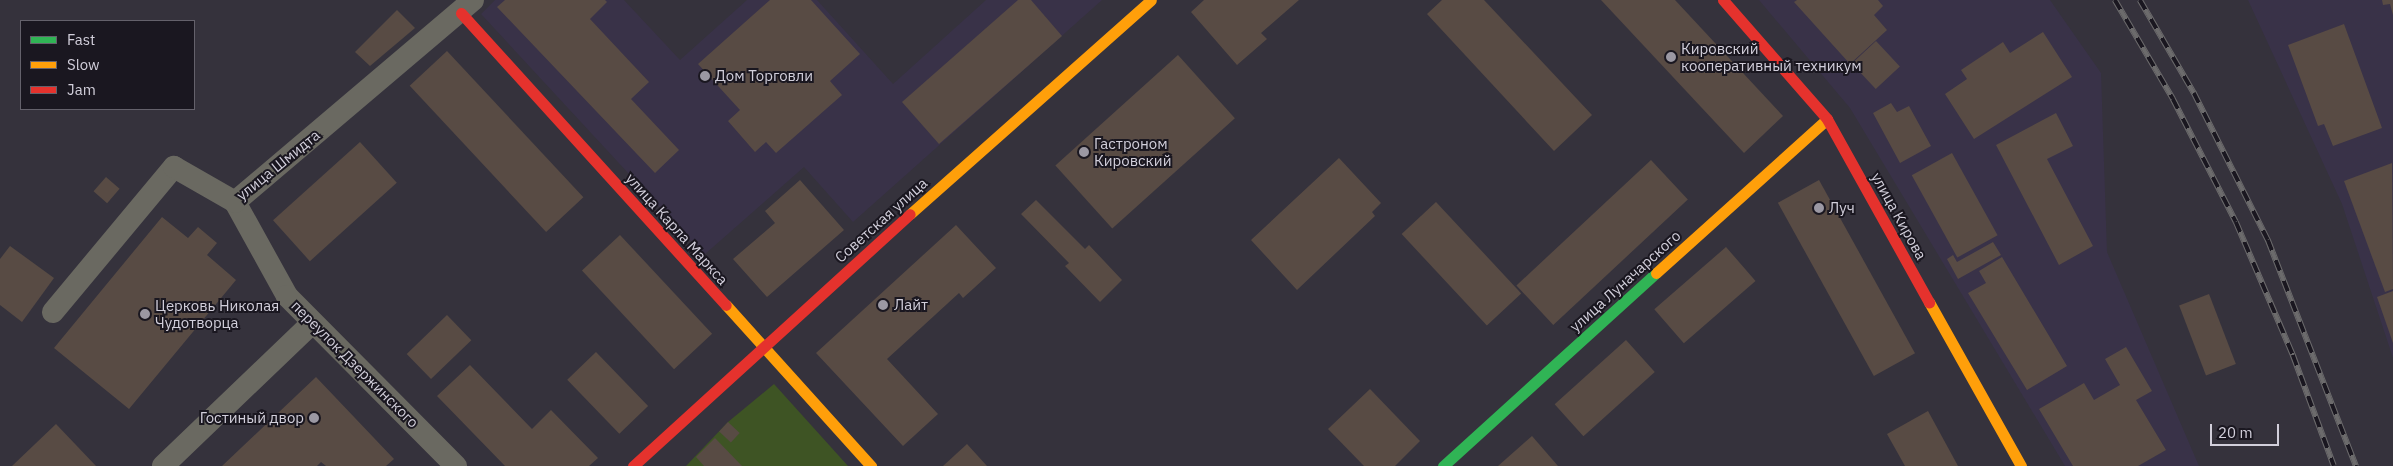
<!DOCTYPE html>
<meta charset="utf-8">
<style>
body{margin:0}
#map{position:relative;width:2393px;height:466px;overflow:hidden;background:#35323c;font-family:"IBM Plex Sans",sans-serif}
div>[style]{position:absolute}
.built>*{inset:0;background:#393248}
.green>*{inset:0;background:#3e5424}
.building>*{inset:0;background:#584b44;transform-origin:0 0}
.street>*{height:22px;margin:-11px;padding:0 11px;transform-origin:11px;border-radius:11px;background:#6a6961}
.fast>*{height:11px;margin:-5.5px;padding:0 5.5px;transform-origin:5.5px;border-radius:5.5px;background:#30b455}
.slow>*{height:11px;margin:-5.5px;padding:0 5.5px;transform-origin:5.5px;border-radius:5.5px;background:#ff9f0a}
.jam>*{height:11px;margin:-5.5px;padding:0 5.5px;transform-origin:5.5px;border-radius:5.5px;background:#e5322d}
.rail>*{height:5.5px;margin-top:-2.75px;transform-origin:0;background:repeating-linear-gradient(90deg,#1a1720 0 11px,#6c6b6c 0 22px);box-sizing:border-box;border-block:1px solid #6c6b6c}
.dots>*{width:14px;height:14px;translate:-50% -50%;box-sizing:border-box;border:2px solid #1a1720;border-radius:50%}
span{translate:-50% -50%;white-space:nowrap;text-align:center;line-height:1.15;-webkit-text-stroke:4px #1a1720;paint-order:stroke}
.poi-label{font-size:15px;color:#d2cfdb}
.left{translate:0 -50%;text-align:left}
.right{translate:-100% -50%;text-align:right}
.street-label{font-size:15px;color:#d2cfdb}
.legend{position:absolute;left:20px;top:20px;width:175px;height:90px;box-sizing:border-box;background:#1a1720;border:1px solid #64616b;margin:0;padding:6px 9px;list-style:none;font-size:15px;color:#d2cfdb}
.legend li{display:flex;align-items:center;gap:10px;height:25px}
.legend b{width:25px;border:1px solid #64616b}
.scale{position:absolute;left:2210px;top:424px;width:69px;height:22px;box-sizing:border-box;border:2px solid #d2cfdb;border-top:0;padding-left:6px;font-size:15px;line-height:18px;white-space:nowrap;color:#d2cfdb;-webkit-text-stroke:4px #1a1720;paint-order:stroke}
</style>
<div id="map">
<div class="built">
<i style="clip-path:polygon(495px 0,624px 0,680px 60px,747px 0,817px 0,893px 84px,986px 0,1102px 0,853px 222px,804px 167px,704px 255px,481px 14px)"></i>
<i style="clip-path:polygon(1759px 0,2050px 0,2101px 73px,2107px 252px,2199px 466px,2065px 466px,1850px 108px)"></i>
<i style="clip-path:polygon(2248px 0,2393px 0,2393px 358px,2342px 204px)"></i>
</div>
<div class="green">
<i style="clip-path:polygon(774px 384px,848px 466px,686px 466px,728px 422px)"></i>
</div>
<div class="building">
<i style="clip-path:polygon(505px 0,605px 0,607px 2px,590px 19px,649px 82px,631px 99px,679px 150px,655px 173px,497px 7px)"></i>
<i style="clip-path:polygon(770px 0,811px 0,860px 54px,830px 81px,842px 95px,776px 153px,766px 142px,755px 152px,728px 121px,740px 110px,698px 64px)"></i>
<i style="clip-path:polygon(1018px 0,1031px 0,1062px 36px,939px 144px,902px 102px)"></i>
<i style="clip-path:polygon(1204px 0,1299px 0,1261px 33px,1267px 39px,1237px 65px,1191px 12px)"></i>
<i style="clip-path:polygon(1442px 0,1484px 0,1592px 115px,1554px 151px,1427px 14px)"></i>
<i style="clip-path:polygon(1601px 0,1675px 0,1783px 116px,1744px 153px)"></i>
<i style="clip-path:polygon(1797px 0,1878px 0,1883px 6px,1874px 15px,1887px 30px,1850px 64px,1794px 2px)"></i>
<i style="clip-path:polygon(2382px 0,2393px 0,2393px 15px,2390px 4px,2383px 5px)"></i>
<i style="clip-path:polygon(397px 10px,415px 28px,370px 66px,355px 52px)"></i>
<i style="clip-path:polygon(2344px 24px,2382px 128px,2333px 146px,2324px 124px,2318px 126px,2288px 45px)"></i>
<i style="clip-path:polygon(2043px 32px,2072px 77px,1974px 139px,1945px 94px,1967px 79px,1961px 70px,2003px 42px,2010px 53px)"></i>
<i style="left:1876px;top:41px;width:35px;height:33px;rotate:47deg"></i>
<i style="left:447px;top:51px;width:200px;height:51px;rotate:47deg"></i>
<i style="left:1178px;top:55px;width:85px;height:165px;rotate:48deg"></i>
<i style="clip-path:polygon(1891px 103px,1897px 112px,1909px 106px,1931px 146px,1900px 163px,1873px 113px)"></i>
<i style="clip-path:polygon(2056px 113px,2073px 146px,2047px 159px,2093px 246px,2059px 265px,1996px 145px)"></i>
<i style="left:360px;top:142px;width:55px;height:117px;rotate:48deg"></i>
<i style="left:1952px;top:153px;width:94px;height:46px;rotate:61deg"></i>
<i style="clip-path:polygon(1339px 158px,1381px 203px,1372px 212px,1375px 216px,1297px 290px,1251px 240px)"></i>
<i style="left:1651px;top:160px;width:54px;height:184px;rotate:47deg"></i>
<i style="clip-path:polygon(2392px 163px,2393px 289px,2385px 292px,2344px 181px)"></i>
<i style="left:106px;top:177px;width:18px;height:19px;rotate:41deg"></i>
<i style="clip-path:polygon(800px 180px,844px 230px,767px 297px,733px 259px,775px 223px,765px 211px)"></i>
<i style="left:1819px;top:180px;width:198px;height:47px;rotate:61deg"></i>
<i style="clip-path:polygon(1036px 200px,1085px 249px,1089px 245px,1122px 280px,1100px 302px,1065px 266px,1069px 263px,1021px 214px)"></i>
<i style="left:1436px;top:202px;width:125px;height:47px;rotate:47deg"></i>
<i style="clip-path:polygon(162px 217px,188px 238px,198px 227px,217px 243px,207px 255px,236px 280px,129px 409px,54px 348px)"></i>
<i style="clip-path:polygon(956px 225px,996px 268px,963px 298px,959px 293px,887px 359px,938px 414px,903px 446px,816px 353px)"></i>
<i style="left:620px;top:235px;width:135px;height:52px;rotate:47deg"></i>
<i style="clip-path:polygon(1993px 242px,2001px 255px,1958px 279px,1947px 259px,1953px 255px,1957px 262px)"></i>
<i style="clip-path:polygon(10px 246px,54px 278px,22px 322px,0 305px,0 259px)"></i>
<i style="left:1726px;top:247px;width:45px;height:95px;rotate:49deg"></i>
<i style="clip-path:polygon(2002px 257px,2067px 366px,2027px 390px,1968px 293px,1986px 283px,1979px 271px)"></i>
<i style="clip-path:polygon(2393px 291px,2393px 343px,2377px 297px)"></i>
<i style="left:2209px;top:294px;width:75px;height:32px;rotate:69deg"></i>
<i style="left:447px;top:315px;width:35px;height:56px;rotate:46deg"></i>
<i style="left:1626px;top:340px;width:43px;height:96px;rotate:48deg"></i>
<i style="clip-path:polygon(2126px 347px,2152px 391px,2136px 400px,2166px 450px,2138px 466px,2073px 466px,2039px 409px,2084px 383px,2094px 400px,2120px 385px,2105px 359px)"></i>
<i style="left:596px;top:352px;width:75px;height:40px;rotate:46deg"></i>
<i style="clip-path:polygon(470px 365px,532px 429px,551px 410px,598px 458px,589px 466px,505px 466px,437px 396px)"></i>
<i style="clip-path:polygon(316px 377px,394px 459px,386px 466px,326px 466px,321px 462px,317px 466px,222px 466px)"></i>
<i style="clip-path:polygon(1370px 389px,1420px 441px,1395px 466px,1364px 466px,1328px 429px)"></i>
<i style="clip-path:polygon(1928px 411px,1958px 466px,1905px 466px,1887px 434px)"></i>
<i style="left:728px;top:422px;width:16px;height:13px;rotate:43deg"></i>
<i style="clip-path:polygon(56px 424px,96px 466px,12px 466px)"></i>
<i style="clip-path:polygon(1532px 436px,1558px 466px,1498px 466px)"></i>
<i style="clip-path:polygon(715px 438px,742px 466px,704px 466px,696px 457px)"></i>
<i style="clip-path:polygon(967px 444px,987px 466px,943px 466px)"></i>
</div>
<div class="street">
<i style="left:235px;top:202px;width:107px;rotate:61deg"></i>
<i style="left:287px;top:296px;width:240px;rotate:45.2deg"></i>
<i style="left:235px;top:202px;width:312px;rotate:-40.3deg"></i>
<i style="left:53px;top:312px;width:189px;rotate:-50.2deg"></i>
<i style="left:174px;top:167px;width:70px;rotate:29.8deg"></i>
<i style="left:163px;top:466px;width:207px;rotate:-43.8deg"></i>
</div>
<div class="fast">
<i style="left:1443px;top:466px;width:287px;rotate:-42.2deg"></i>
</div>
<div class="slow">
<i style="left:910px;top:214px;width:322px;rotate:-41.6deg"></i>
<i style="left:1656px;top:273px;width:230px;rotate:-42deg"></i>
<i style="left:1929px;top:302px;width:188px;rotate:60.7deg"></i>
<i style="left:726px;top:305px;width:217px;rotate:48deg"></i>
</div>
<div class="jam">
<i style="left:1723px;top:0;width:158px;rotate:48.8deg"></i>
<i style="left:1827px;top:119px;width:210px;rotate:60.9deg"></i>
<i style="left:461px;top:13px;width:394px;rotate:47.8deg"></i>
<i style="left:633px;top:466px;width:374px;rotate:-42.3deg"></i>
</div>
<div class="rail">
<i style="left:2115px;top:0;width:115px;rotate:59.6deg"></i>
<i style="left:2173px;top:99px;width:138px;rotate:62.9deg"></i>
<i style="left:2236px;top:222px;width:145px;rotate:66.8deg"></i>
<i style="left:2293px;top:355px;width:118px;rotate:69.7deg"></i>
<i style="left:2140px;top:0;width:108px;rotate:59.9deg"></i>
<i style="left:2194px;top:93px;width:165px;rotate:63.3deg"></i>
<i style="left:2268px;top:240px;width:243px;rotate:68.7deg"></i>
</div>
<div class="dots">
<i style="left:1671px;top:57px;background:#9b98a3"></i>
<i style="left:705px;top:76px;background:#9b98a3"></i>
<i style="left:1084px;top:152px;background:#9b98a3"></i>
<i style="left:1819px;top:208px;background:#9b98a3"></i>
<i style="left:883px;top:305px;background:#9b98a3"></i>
<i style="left:145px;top:314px;background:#9b98a3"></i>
<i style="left:314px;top:418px;background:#9b98a3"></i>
</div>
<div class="poi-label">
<span class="left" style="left:1681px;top:57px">Кировский<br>кооперативный техникум</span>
<span class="left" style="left:715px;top:76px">Дом Торговли</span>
<span class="left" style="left:1094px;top:152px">Гастроном<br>Кировский</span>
<span class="left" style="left:1829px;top:208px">Луч</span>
<span class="left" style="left:155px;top:314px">Церковь Николая<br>Чудотворца</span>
<span class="left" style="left:894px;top:305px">Лайт</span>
<span class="right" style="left:304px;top:418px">Гостиный двор</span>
</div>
<div class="street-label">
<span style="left:278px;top:165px;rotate:-39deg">улица Шмидта</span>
<span style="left:1899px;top:216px;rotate:61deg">улица Кирова</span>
<span style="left:881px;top:220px;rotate:-42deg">Советская улица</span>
<span style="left:677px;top:229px;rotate:48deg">улица Карла Маркса</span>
<span style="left:1625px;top:281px;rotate:-42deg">улица Луначарского</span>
<span style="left:355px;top:364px;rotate:45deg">переулок Дзержинского</span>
</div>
<ul class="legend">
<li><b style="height:6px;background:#30b455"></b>Fast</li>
<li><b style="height:6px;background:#ff9f0a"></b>Slow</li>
<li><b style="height:6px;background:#e5322d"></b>Jam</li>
</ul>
<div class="scale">20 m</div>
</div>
